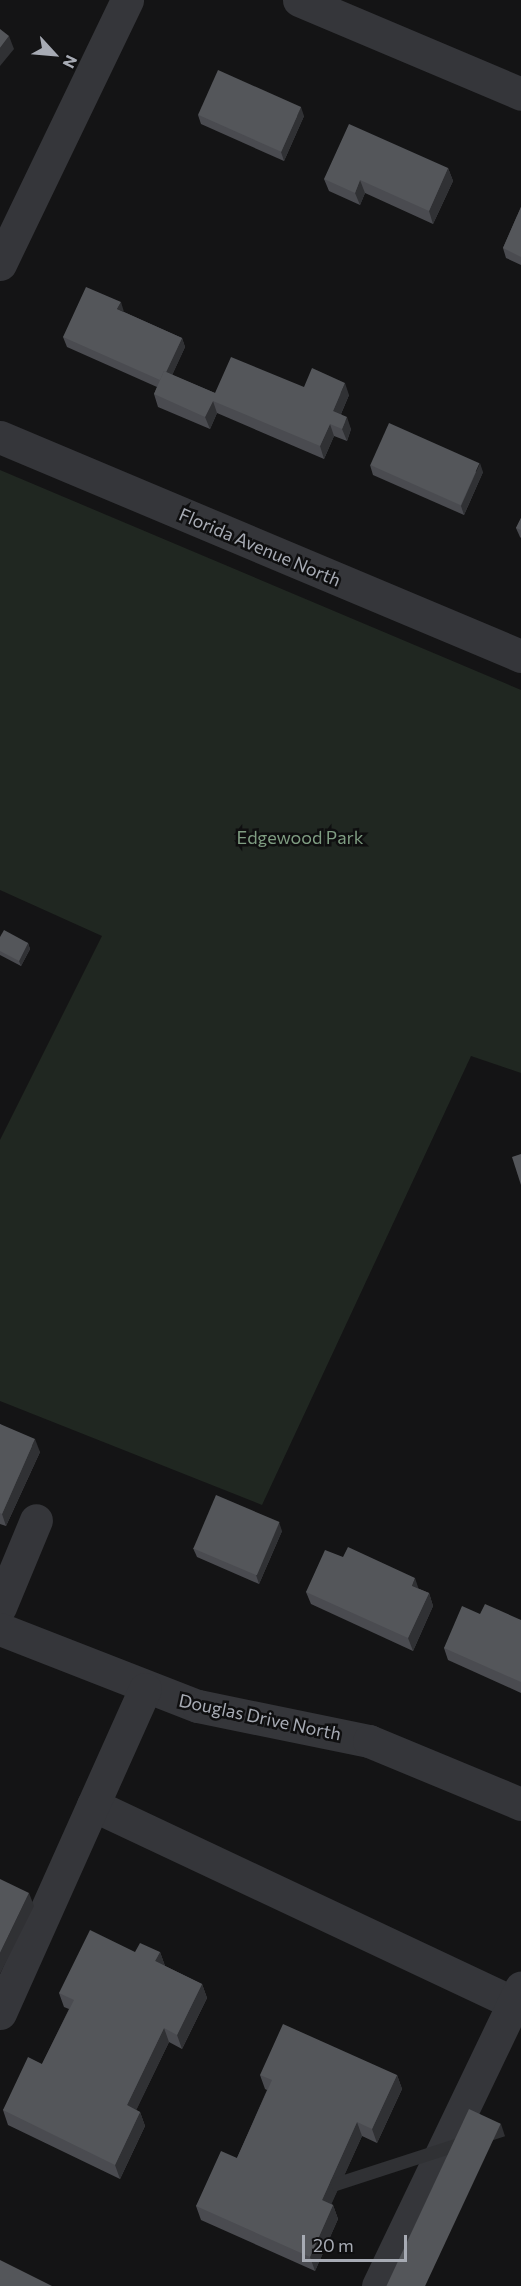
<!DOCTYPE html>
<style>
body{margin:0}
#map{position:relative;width:521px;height:2286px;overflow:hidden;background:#141415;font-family:Commissioner,sans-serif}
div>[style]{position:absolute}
.green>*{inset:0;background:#202721}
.minor>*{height:33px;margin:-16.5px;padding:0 16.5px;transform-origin:16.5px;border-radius:16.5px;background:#35363a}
.wall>*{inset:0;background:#4a4b50}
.shaded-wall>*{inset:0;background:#303134;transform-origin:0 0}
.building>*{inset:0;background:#54565a;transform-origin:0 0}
span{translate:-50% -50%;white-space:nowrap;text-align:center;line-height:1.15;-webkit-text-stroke:5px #0f0f10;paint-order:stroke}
.street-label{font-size:18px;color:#a7abb4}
.park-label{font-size:18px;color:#7f9d82}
.north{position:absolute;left:24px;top:24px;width:60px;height:60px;-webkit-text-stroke:4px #0f0f10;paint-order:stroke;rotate:116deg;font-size:16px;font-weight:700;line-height:24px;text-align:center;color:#a7abb4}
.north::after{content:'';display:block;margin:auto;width:21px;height:27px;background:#a7abb4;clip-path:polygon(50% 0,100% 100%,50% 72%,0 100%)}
.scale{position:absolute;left:302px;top:2235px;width:105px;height:27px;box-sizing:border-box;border:3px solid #a7abb4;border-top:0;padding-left:8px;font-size:18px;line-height:21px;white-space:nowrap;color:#a7abb4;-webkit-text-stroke:4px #0f0f10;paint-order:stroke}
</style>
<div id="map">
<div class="green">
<i style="clip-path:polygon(0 470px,521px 690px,521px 1073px,471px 1056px,262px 1505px,0 1401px,0 1140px,102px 936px,0 890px)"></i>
</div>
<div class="minor">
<i style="left:299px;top:0;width:241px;rotate:22.9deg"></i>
<i style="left:0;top:264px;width:293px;rotate:-64.3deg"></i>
<i style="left:0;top:437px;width:565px;rotate:22.8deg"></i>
<i style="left:0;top:1607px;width:94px;rotate:-67.5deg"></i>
<i style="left:0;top:1629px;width:212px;rotate:21.3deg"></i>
<i style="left:198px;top:1706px;width:175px;rotate:11.6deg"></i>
<i style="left:369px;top:1741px;width:165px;rotate:22.5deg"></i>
<i style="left:93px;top:1805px;width:464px;rotate:25.2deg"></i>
<i style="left:0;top:2013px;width:355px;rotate:-65.9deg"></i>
<i style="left:378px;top:2286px;width:331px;rotate:-64.4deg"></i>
</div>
<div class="wall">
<i style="clip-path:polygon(198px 115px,304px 116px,284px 161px,201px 124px)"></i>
<i style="clip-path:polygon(448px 168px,453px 181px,433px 224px,365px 193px,360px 205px,329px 191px,324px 179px)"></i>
<i style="clip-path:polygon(521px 207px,521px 265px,506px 258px,503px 248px)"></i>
<i style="clip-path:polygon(124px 312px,182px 338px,185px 347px,172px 375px,215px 393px,304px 387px,349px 395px,341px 414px,351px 429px,347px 441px,334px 436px,324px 459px,217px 413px,210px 429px,158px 407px,154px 394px,157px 387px,67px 347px,63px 337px)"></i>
<i style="clip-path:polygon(370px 465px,483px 472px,464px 515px,373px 475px)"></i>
<i style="clip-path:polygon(521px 518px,521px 538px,520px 537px,516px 528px)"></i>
<i style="clip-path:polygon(0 937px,28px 943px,30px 949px,21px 966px,0 955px)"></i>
<i style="clip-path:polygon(0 1424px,40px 1452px,6px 1526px,0 1524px)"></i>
<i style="clip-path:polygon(282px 1531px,259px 1584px,197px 1557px,193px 1548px)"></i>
<i style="clip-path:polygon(343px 1557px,429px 1593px,433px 1606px,413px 1651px,311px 1604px,306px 1592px)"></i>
<i style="clip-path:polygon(480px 1614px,521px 1620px,521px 1693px,448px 1660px,444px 1648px)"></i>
<i style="clip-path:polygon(135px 1952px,160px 1952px,165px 1966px,202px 1984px,207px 1998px,182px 2049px,169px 2042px,136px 2110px,140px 2112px,145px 2126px,120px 2179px,8px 2125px,3px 2110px,42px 2064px,69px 2009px,64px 2007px,59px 1993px)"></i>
<i style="clip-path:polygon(260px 2075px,397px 2075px,402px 2089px,377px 2143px,362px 2136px,331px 2204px,333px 2205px,338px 2219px,315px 2271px,201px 2220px,196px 2206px,237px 2158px,267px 2090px,265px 2089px)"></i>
</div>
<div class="shaded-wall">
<i style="clip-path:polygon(9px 36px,14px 49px,0 66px,0 48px)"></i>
<i style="clip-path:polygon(301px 107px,304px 116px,284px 161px,281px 152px)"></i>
<i style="clip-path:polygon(448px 168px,453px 181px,433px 224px,429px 211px)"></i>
<i style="clip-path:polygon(360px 180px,365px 193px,360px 205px,355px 193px)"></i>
<i style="clip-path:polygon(121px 302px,124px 312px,117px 309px)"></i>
<i style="clip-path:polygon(182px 338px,185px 347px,165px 391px,162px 381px)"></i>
<i style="clip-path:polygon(345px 383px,349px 395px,337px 423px,333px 411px)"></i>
<i style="clip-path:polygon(213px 401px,217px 413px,210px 429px,205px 417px)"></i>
<i style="clip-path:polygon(347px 417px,351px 429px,347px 441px,342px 429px)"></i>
<i style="clip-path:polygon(330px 424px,334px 436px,324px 459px,320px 446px)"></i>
<i style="clip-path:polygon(480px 463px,483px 472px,464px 515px,461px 506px)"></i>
<i style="clip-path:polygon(28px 943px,30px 949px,21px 966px,19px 961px)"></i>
<i style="clip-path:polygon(35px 1439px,40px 1452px,6px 1526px,2px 1514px)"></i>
<i style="clip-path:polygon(279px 1522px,282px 1531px,259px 1584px,256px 1575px)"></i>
<i style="clip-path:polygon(415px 1578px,419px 1590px,412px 1586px)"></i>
<i style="clip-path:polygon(429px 1593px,433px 1606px,413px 1651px,408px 1638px)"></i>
<i style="clip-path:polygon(29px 1893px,34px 1906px,0 1974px,0 1953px)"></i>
<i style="clip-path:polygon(160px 1952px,165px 1966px,155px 1961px)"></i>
<i style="clip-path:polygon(202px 1984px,207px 1998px,182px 2049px,177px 2035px)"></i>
<i style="clip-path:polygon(164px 2028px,169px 2042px,132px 2119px,127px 2105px)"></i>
<i style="clip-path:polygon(397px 2075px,402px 2089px,377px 2143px,372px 2129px)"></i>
<i style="clip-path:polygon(140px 2112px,145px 2126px,120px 2179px,115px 2165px)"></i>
<i style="clip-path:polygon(357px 2122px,362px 2136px,327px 2214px,322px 2200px)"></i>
<i style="left:501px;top:2124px;width:13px;height:180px;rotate:72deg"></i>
<i style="clip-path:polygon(333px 2205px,338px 2219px,315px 2271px,310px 2257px)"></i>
</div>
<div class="building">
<i style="clip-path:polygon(0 29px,9px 36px,0 48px)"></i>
<i style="left:218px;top:70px;width:91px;height:49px;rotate:24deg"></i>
<i style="clip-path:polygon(349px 124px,448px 168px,429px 211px,360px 180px,355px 193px,324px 179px)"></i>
<i style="clip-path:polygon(521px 207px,521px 257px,503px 248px)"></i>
<i style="clip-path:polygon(86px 287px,121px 302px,117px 309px,182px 338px,166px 372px,164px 371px,160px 380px,63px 337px)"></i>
<i style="clip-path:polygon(231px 357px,304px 387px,312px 368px,345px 383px,333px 411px,347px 417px,342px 429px,330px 424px,320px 446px,213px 401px,205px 417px,154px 394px,164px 371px,215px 393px)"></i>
<i style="left:389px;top:423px;width:99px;height:46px;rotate:24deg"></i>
<i style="clip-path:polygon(521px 518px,521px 530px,516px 528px)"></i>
<i style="clip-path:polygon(4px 930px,28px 943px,19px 961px,0 951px,0 937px)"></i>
<i style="clip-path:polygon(521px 1154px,521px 1185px,512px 1157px)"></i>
<i style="clip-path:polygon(0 1424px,35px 1439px,2px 1514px,0 1513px)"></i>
<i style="left:216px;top:1495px;width:69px;height:58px;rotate:23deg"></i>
<i style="clip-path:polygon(348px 1547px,415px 1578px,412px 1586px,429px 1593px,408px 1638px,306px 1592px,325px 1550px,343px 1557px)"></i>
<i style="clip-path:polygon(485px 1604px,521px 1620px,521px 1682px,444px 1648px,462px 1606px,480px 1614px)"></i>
<i style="clip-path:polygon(0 1879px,29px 1893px,0 1953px)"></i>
<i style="clip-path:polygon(90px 1930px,135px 1952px,140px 1943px,160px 1952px,155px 1961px,202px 1984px,177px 2035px,164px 2028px,127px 2105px,140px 2112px,115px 2165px,3px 2110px,28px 2057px,42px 2064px,74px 2000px,59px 1993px)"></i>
<i style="clip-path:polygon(283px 2024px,397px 2075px,372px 2129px,357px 2122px,322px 2200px,333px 2205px,310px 2257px,196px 2206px,221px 2151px,237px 2158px,272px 2080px,260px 2075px)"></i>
<i style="left:469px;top:2109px;width:35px;height:196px;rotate:25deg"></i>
<i style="clip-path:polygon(0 2260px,52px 2286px,0 2286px)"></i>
</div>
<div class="street-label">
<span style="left:260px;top:547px;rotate:23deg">Florida Avenue North</span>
<span style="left:260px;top:1717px;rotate:12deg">Douglas Drive North</span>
</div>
<div class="park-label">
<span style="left:300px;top:837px">Edgewood Park</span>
</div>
<div class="north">N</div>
<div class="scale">20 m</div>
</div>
